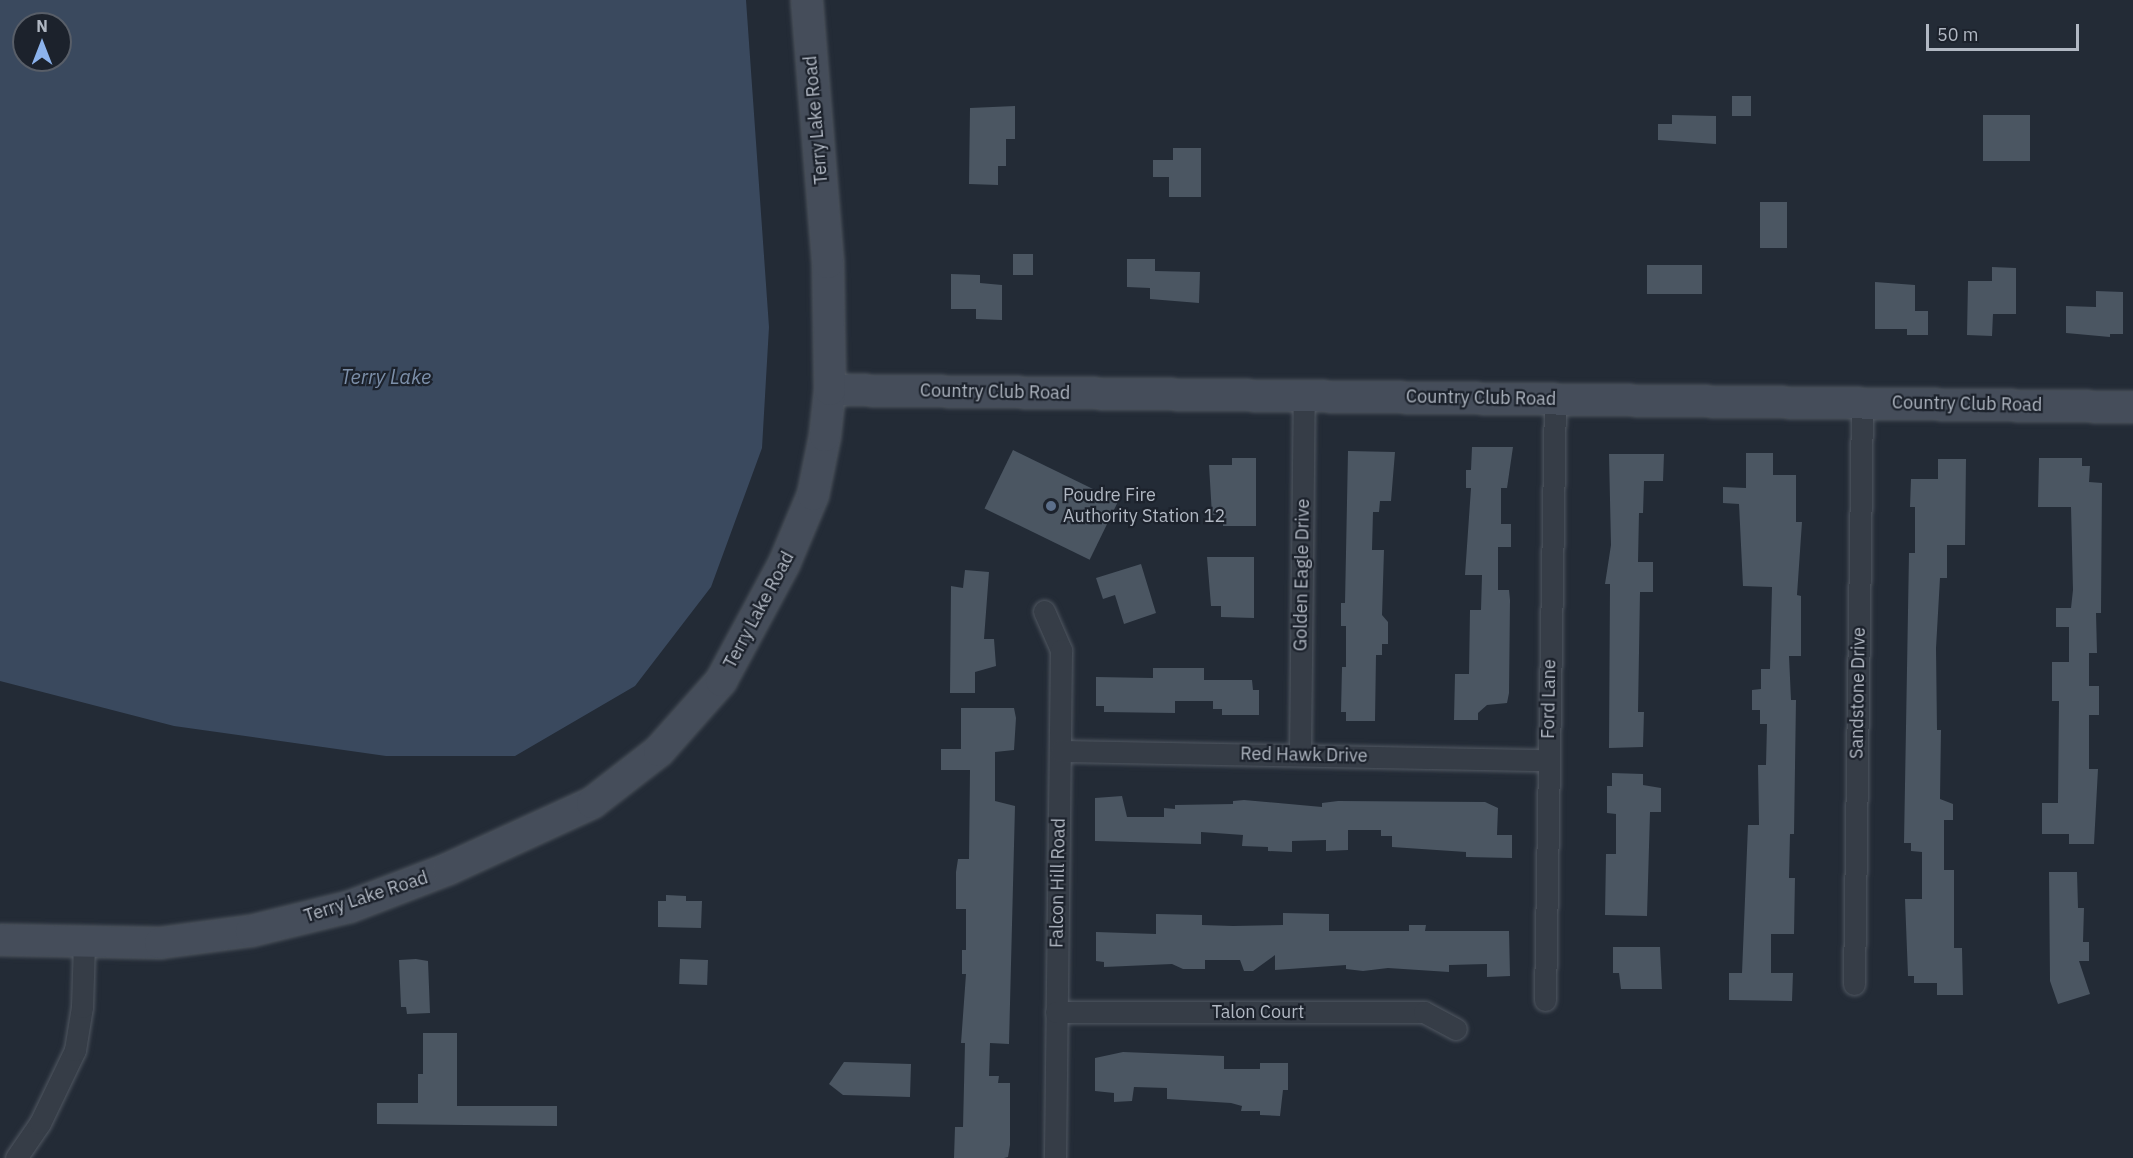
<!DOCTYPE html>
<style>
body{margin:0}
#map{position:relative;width:2133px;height:1158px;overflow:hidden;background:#232b36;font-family:"IBM Plex Sans",sans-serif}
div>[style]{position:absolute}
.water>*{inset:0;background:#3a495e}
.building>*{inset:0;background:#4b5662;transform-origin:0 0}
.roads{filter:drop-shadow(0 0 2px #515862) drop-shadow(0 0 2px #515862)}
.street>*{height:21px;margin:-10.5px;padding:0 10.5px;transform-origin:10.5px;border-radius:10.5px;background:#363d47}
.secondary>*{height:30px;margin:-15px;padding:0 15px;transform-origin:15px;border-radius:15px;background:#454d5a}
.dots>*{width:16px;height:16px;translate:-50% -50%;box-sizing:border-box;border:3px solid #1c222c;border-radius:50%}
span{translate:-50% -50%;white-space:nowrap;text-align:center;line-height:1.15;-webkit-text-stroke:4.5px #1c222c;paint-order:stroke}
.street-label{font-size:18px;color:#b1b8c3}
.poi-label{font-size:18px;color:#b1b8c3}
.left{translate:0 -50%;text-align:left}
.water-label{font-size:20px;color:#7c8fa9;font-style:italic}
.north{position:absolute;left:12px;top:12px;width:60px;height:60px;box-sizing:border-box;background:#1c222c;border:2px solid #585e68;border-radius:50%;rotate:0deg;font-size:16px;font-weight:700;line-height:24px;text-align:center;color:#b1b8c3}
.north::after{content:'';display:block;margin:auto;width:21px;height:27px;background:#8cb3ed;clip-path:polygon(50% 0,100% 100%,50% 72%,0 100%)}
.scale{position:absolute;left:1926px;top:24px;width:153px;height:27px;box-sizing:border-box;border:3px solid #b1b8c3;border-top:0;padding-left:8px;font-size:18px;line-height:21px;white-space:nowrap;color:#b1b8c3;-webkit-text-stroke:4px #1c222c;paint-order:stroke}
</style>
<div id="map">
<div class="water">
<i style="clip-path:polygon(evenodd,0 0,746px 0,769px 327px,762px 448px,711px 587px,635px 686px,515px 756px,386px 756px,174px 726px,0 681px,0 0,24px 24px,60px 24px,60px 60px,24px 60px,24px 24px)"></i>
</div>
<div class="building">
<i style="left:1732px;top:96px;width:19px;height:20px"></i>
<i style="clip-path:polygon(1015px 106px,1015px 139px,1006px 139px,1006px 166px,998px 166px,998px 185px,969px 184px,970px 108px)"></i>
<i style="clip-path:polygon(1672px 115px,1716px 116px,1716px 144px,1658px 140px,1658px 124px,1672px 124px)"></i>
<i style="left:1983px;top:115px;width:47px;height:46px"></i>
<i style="clip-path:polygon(1173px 148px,1201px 148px,1201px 197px,1169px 197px,1169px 177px,1153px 177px,1153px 160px,1173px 160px)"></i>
<i style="left:1760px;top:202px;width:27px;height:46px"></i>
<i style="left:1013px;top:254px;width:20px;height:21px"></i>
<i style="clip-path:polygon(1127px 259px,1155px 259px,1155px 271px,1200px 272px,1199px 303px,1150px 299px,1150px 288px,1127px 287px)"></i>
<i style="left:1647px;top:265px;width:55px;height:29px"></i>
<i style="clip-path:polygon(1992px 267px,2016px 268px,2016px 314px,1993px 314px,1992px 336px,1967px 335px,1968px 281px,1992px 281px)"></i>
<i style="clip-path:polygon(951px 274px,980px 275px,980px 283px,1002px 285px,1002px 320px,976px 319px,976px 309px,951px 309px)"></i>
<i style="clip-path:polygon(1875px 282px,1915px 285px,1915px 311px,1928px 311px,1928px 335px,1907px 335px,1907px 329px,1875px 329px)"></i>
<i style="clip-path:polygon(2096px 291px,2123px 292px,2123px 334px,2110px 334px,2110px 337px,2066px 333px,2066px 306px,2096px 307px)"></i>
<i style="clip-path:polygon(1472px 447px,1513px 447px,1507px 488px,1501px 488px,1501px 524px,1511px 524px,1511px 547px,1498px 547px,1498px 590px,1509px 590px,1510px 600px,1509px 693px,1507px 703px,1487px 705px,1478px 713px,1478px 720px,1454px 720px,1455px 674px,1469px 674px,1470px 610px,1481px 610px,1482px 575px,1465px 575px,1471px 488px,1466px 488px,1466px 470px,1471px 470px)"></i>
<i style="left:1013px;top:450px;width:117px;height:65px;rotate:26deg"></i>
<i style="clip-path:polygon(1348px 451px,1395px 452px,1391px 501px,1380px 501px,1379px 512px,1373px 512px,1372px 550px,1384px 550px,1382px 615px,1388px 622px,1388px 644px,1382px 644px,1382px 655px,1376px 655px,1375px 721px,1346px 721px,1346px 712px,1341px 712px,1342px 667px,1346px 667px,1346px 626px,1341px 626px,1341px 603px,1345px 603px)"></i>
<i style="clip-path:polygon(1746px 453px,1773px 453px,1773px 475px,1796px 475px,1796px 522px,1802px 522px,1797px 595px,1801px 596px,1801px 656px,1789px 656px,1791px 700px,1796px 700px,1794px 834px,1790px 834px,1789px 878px,1795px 878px,1794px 934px,1771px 934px,1771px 973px,1793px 973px,1792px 1001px,1729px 1000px,1729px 973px,1742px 973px,1748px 825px,1759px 825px,1758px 765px,1766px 765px,1767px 724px,1760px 724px,1760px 710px,1752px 710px,1752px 690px,1761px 689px,1761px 669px,1770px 669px,1772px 587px,1743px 586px,1739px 504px,1723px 503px,1723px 487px,1746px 488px)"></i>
<i style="clip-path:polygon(1609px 454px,1664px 454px,1663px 481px,1644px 481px,1643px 513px,1639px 513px,1638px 562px,1653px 562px,1653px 592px,1640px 592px,1638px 712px,1644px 712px,1643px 747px,1609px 748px,1610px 584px,1605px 584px,1611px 545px)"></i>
<i style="clip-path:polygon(1232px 458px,1256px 458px,1256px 526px,1223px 526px,1223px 514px,1212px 515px,1209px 465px,1232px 465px)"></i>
<i style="clip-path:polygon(2039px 458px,2082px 458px,2082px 466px,2090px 466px,2089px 482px,2102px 483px,2101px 613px,2096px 613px,2097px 653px,2089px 653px,2089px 686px,2099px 686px,2099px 715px,2089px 715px,2089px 769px,2098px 769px,2094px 844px,2069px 844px,2069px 834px,2042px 834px,2042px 803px,2058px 803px,2059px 701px,2052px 701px,2052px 662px,2069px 662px,2069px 627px,2056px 627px,2056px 608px,2071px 608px,2073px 590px,2071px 507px,2038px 507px)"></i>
<i style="clip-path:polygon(1938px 459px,1966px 459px,1965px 545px,1947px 545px,1947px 578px,1940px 578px,1936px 648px,1937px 730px,1941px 730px,1940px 799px,1953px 804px,1953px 820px,1944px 820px,1944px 870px,1954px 870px,1954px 948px,1962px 948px,1963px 995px,1937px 995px,1937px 983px,1914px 983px,1914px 976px,1908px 976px,1905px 899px,1922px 899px,1922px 852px,1911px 851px,1911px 843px,1904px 843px,1909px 553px,1915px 553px,1915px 507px,1910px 507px,1911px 479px,1938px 479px)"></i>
<i style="clip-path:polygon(1207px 557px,1254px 557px,1254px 618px,1221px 617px,1221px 606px,1211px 606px)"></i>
<i style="clip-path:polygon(1141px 564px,1156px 613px,1124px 624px,1115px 595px,1103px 599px,1096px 578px)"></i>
<i style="clip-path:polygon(965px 570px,989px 572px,984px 639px,994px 639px,996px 666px,975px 672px,975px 693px,950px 693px,951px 586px,963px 588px)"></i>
<i style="clip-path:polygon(1153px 668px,1204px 668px,1204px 680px,1252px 680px,1253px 690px,1259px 690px,1259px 715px,1222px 715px,1222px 709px,1213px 709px,1213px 701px,1175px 701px,1175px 713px,1104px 712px,1104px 706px,1096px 706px,1096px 677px,1153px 678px)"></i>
<i style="clip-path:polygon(961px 708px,1014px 708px,1016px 718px,1014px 750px,995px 752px,995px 801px,1015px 806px,1009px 1044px,990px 1043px,989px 1076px,999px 1076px,998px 1083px,1010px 1083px,1010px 1145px,1008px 1157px,1004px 1158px,954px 1158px,955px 1127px,963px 1127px,965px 1043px,961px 1043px,966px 974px,962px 974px,962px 950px,966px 950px,966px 909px,956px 909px,956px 872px,958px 859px,969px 859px,970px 770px,941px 770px,941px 749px,961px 749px)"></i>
<i style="clip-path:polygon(1612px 773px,1643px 774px,1643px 785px,1661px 788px,1661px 812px,1650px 812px,1647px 916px,1605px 915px,1606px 854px,1616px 854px,1616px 814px,1607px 813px,1607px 786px,1612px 786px)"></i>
<i style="clip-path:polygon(1122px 796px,1127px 817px,1164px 817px,1164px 808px,1175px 809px,1175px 805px,1233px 804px,1233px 801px,1244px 800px,1322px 807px,1322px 803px,1338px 801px,1485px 802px,1498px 808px,1497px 835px,1512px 835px,1512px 858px,1466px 857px,1466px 852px,1392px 847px,1392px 836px,1381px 836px,1381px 830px,1348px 830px,1348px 850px,1326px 851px,1326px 840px,1292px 841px,1292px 852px,1268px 851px,1268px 847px,1242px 846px,1243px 835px,1201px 832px,1201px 844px,1095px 841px,1095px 798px)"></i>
<i style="clip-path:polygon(2049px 872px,2077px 872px,2078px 908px,2084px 908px,2083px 942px,2089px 942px,2089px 961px,2079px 961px,2090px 994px,2058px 1004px,2050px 981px)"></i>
<i style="clip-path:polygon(666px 895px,686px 896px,686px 901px,702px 901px,701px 928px,658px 927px,658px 901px,666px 901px)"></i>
<i style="clip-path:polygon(1283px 913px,1329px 914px,1329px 931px,1409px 931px,1409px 925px,1426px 925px,1425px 931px,1509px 931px,1510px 976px,1487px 977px,1487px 964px,1449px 965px,1449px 972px,1388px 968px,1363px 971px,1346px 969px,1346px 965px,1275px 970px,1275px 955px,1253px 971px,1244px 971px,1240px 960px,1205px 960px,1205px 969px,1183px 969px,1172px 964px,1104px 967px,1104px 962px,1096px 961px,1096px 932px,1156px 934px,1156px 914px,1202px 915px,1202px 925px,1233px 926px,1283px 925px)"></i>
<i style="clip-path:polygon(1613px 947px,1660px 947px,1662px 989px,1621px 989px,1619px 973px,1613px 973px)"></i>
<i style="clip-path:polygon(416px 959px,428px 961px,430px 1013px,407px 1014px,406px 1007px,401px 1007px,399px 960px)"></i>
<i style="left:680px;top:959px;width:28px;height:25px;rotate:2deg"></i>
<i style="clip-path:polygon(423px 1033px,457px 1033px,457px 1106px,557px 1106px,557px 1126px,377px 1124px,377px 1103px,418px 1103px,418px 1074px,423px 1074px)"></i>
<i style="clip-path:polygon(1123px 1052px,1224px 1056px,1224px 1069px,1260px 1069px,1260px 1063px,1288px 1063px,1288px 1090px,1283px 1090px,1280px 1116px,1260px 1115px,1260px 1111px,1241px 1111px,1242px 1106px,1231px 1103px,1167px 1099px,1167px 1088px,1134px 1087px,1132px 1101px,1114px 1102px,1114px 1093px,1095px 1091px,1095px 1058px)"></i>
<i style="clip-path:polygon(844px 1062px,911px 1064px,910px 1097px,843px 1095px,829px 1084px)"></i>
</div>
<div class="roads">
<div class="street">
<i style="left:1044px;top:611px;width:43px;rotate:66.4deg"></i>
<i style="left:1061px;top:650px;width:508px;rotate:90.68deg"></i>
<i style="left:1061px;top:751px;width:487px;rotate:1.1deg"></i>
<i style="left:1300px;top:755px;width:359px;rotate:-89.4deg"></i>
<i style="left:1854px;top:984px;width:581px;rotate:-89.21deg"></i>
<i style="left:1545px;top:1000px;width:601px;rotate:-89.05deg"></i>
<i style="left:1056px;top:1012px;width:368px"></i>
<i style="left:1424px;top:1012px;width:36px;rotate:28deg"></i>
<i style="left:16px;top:1158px;width:42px;rotate:-55.6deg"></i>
<i style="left:40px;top:1123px;width:81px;rotate:-64.4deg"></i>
<i style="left:75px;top:1050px;width:44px;rotate:-80.8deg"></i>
<i style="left:82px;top:1007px;width:64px;rotate:-88.2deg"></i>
</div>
<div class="secondary">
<i style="left:830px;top:390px;width:1303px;rotate:0.75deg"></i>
<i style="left:0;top:940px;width:160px;rotate:1.1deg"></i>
<i style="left:160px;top:943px;width:92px;rotate:-7.5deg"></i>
<i style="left:251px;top:931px;width:101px;rotate:-13.8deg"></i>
<i style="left:349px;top:907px;width:106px;rotate:-21deg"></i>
<i style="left:448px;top:869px;width:158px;rotate:-24.6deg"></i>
<i style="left:592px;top:803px;width:85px;rotate:-37.8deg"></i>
<i style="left:659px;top:751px;width:94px;rotate:-48.5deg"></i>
<i style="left:721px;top:681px;width:133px;rotate:-61.7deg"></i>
<i style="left:784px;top:564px;width:75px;rotate:-67.2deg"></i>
<i style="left:813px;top:495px;width:60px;rotate:-78.5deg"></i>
<i style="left:825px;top:436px;width:46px;rotate:-83.8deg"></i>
<i style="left:830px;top:390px;width:127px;rotate:-90.9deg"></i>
<i style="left:828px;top:263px;width:264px;rotate:-94.6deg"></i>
</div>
</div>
<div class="dots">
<i style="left:1051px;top:506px;background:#5c6f8a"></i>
</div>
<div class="street-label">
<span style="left:816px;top:120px;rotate:-95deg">Terry Lake Road</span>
<span style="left:995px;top:392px;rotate:1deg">Country Club Road</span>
<span style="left:1481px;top:398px;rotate:1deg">Country Club Road</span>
<span style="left:1967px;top:404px;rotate:1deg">Country Club Road</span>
<span style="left:1302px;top:575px;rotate:-89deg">Golden Eagle Drive</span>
<span style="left:759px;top:610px;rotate:-62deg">Terry Lake Road</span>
<span style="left:1858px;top:693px;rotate:-89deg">Sandstone Drive</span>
<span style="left:1549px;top:699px;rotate:-89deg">Ford Lane</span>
<span style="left:1304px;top:755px;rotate:1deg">Red Hawk Drive</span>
<span style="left:1058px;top:883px;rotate:-89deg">Falcon Hill Road</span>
<span style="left:366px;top:897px;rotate:-18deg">Terry Lake Road</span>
<span style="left:1258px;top:1012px">Talon Court</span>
</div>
<div class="poi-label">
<span class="left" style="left:1063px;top:506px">Poudre Fire<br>Authority Station 12</span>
</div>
<div class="water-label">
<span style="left:386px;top:376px">Terry Lake</span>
</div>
<div class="north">N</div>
<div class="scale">50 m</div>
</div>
